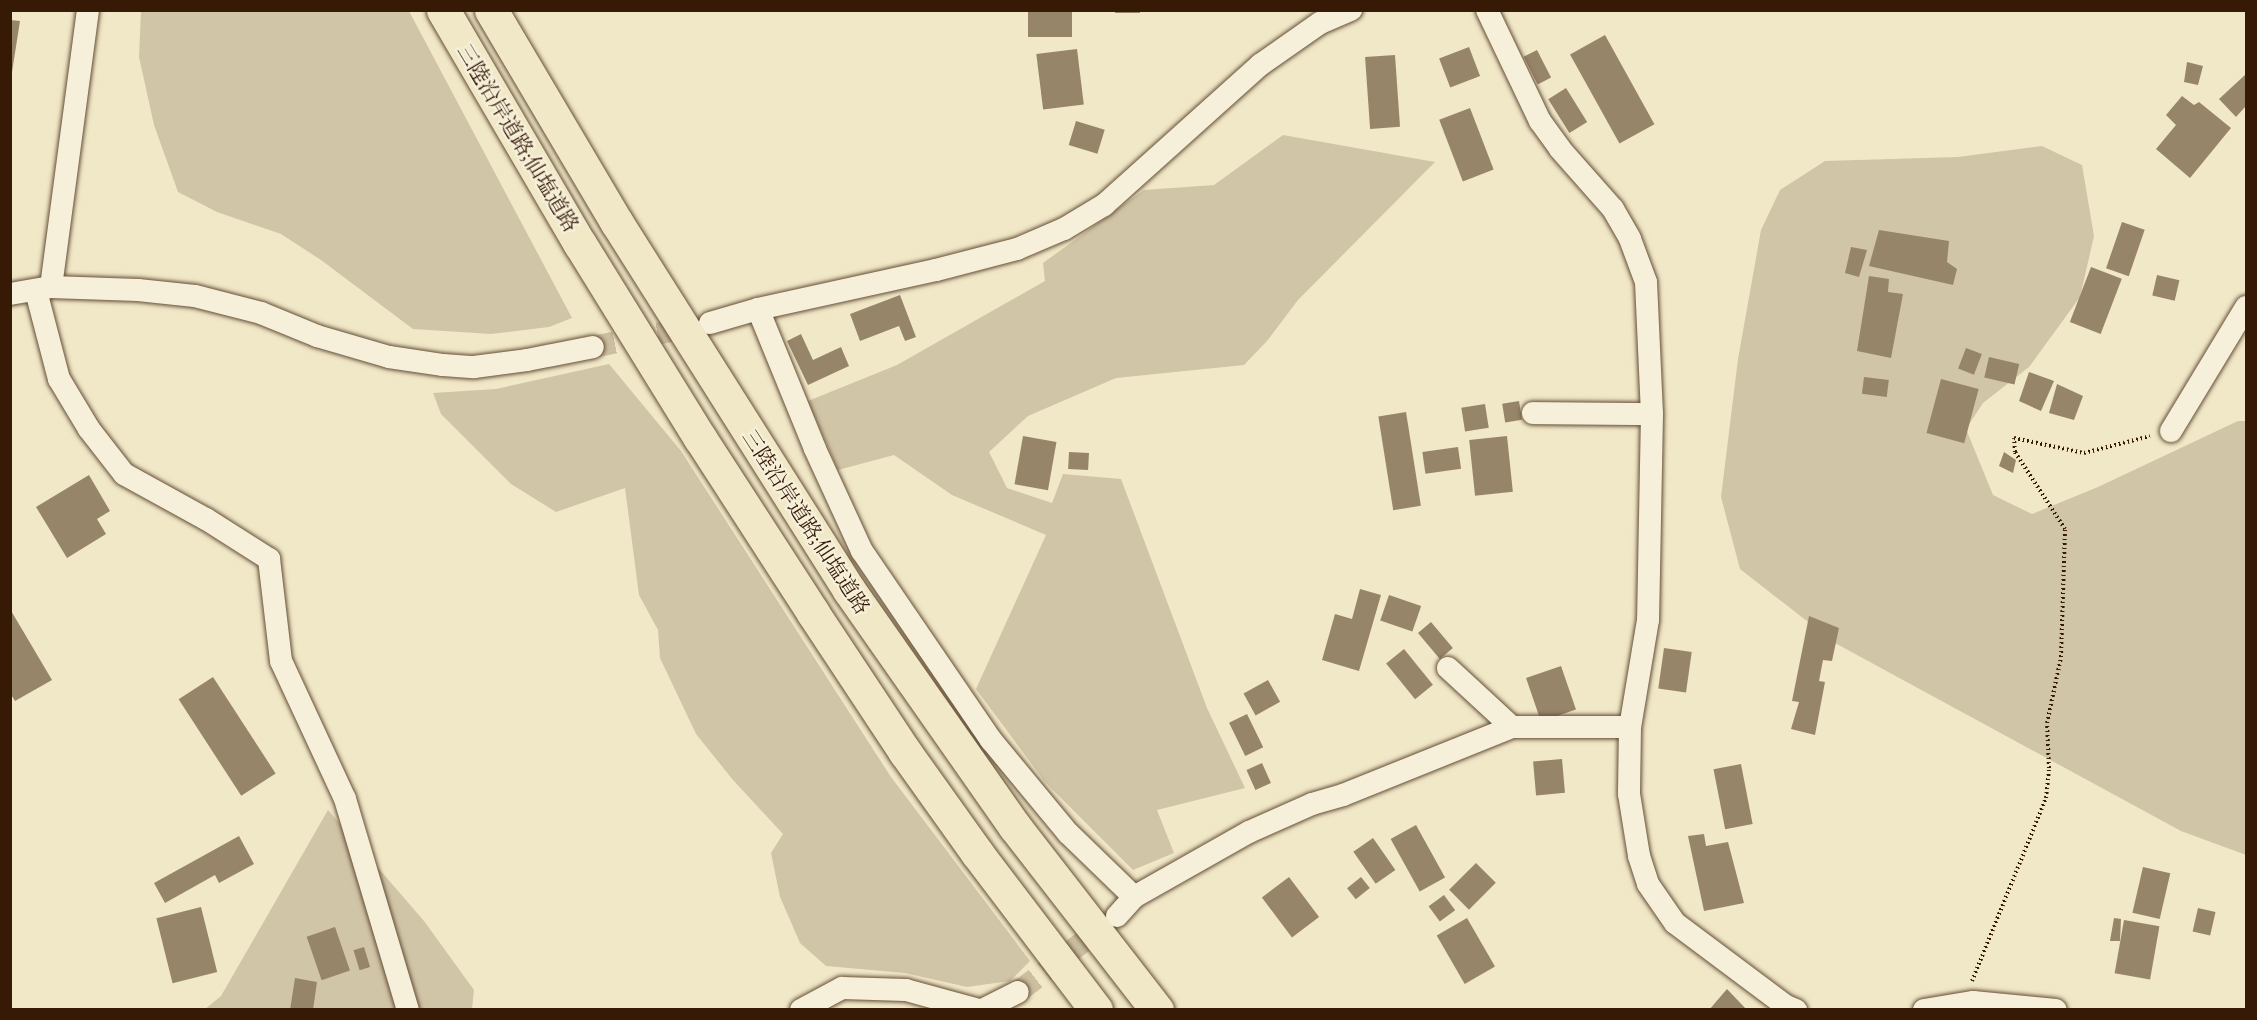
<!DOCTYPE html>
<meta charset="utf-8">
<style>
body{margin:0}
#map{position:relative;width:2257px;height:1020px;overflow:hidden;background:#f1e8c8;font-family:"EB Garamond","Noto Serif JP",serif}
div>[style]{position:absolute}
.green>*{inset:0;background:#d1c5a7}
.building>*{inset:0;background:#97856a;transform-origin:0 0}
.minor-tunnel>*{height:22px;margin-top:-11px;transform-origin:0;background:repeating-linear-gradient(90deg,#ccbfa1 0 22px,transparent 0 33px)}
.path>*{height:4px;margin-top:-2px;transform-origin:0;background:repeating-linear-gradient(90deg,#361a05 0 1.5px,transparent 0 4.5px)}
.roads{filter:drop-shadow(0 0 2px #654e36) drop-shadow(0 0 2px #654e36)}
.minor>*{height:22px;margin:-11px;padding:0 11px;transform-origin:11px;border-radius:11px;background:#f6f0db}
.highway>*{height:33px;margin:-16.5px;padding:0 16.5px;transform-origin:16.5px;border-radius:16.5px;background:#f1e8c8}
span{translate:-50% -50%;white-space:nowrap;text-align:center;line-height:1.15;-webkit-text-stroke:4.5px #f6f0db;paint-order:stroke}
.street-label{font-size:21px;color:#361a05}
.frame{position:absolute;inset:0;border:12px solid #361a05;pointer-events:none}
</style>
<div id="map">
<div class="green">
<i style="clip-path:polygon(141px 11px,409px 11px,572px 318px,549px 327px,491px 334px,413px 329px,321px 260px,281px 234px,217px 212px,178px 192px,154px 125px,139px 57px)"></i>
<i style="clip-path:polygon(1283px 135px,1435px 162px,1298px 300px,1267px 341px,1244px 365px,1116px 378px,1028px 416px,989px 452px,1007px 488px,1052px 503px,1063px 474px,1121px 479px,1207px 708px,1245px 788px,1157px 810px,1174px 853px,1133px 870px,1045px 782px,976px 689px,1046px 535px,952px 495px,894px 455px,838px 470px,808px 401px,897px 365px,1045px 281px,1043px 263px,1144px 190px,1214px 185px)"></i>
<i style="clip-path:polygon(2042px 146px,2082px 165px,2094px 236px,2080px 297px,2029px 367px,1983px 403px,1966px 429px,1993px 495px,2032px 514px,2098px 487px,2238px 421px,2246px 421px,2246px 855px,2181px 831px,1835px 643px,1740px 569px,1721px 497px,1738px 359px,1761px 230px,1780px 190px,1825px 161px,1958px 157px)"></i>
<i style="clip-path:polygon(609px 364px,681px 451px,891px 777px,1030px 961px,1010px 981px,967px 987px,905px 973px,826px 966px,800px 943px,780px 897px,771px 853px,783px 834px,733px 780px,696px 734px,660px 658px,658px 630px,639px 595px,625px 488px,556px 512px,511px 484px,441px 414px,433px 393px,496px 389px)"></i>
<i style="clip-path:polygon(328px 810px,424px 921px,474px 990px,472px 1009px,204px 1010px,221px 996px)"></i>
</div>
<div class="building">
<i style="left:1028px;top:10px;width:44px;height:27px"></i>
<i style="left:1115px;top:10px;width:25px;height:3px"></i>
<i style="clip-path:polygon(10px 20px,20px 21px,12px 72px,10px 71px)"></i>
<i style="left:1605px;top:35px;width:102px;height:40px;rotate:61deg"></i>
<i style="left:1469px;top:47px;width:31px;height:32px;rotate:69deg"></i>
<i style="left:1077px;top:49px;width:56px;height:41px;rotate:83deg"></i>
<i style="left:1537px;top:50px;width:31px;height:15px;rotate:63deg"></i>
<i style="left:1395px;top:55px;width:72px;height:30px;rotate:86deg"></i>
<i style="clip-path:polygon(2187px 62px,2203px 66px,2198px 85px,2184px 82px)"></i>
<i style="clip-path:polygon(2246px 74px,2246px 106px,2236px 117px,2219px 99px)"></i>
<i style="left:1566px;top:88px;width:40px;height:21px;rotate:58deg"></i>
<i style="clip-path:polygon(2182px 96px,2194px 105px,2199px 102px,2231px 128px,2190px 178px,2156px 149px,2176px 125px,2166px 115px)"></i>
<i style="left:1470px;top:108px;width:66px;height:33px;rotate:69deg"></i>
<i style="left:1076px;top:121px;width:30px;height:25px;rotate:17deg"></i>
<i style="left:2122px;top:222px;width:24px;height:49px;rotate:19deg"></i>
<i style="clip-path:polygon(1879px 230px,1949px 241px,1947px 262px,1957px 269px,1953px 285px,1869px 266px)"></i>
<i style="clip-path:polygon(1851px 247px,1867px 250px,1859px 277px,1845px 273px)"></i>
<i style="left:2091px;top:267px;width:33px;height:59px;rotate:21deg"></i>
<i style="left:2157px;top:275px;width:23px;height:21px;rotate:13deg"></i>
<i style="clip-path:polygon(1869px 276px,1889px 279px,1888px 292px,1903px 294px,1891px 358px,1857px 351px)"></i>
<i style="clip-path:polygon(900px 295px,916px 337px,905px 341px,899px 326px,860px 341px,850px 314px)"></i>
<i style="clip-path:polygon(801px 334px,813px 360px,841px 347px,849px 366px,808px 385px,787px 341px)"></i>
<i style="left:1966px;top:348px;width:17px;height:22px;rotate:21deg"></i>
<i style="left:1989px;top:357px;width:31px;height:21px;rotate:13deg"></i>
<i style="clip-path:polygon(2029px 372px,2054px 381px,2041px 411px,2019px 401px)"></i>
<i style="left:1864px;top:377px;width:25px;height:17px;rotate:7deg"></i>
<i style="left:1941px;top:379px;width:39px;height:56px;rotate:15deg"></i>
<i style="clip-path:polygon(2057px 384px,2083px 396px,2074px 420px,2049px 413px)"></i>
<i style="left:1519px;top:401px;width:19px;height:17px;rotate:81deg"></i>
<i style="left:1485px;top:404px;width:24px;height:24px;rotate:81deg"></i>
<i style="left:1406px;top:412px;width:95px;height:28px;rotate:81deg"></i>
<i style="left:1023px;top:436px;width:34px;height:49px;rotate:10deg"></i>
<i style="left:1507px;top:436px;width:56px;height:38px;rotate:84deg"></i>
<i style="left:1458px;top:447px;width:22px;height:36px;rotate:82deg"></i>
<i style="left:1069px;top:452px;width:20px;height:17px;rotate:3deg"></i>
<i style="clip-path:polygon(2004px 452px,2016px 460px,2013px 473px,1999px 466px)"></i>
<i style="clip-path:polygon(89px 475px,110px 511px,97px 519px,106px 534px,67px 558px,36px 507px)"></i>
<i style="clip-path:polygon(1360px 589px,1381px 595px,1359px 671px,1322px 660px,1335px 614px,1352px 619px)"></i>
<i style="left:1389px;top:595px;width:34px;height:27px;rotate:19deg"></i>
<i style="clip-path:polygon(10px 609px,52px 680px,15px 701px,10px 693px)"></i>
<i style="clip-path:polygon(1809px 616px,1839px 628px,1832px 661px,1823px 660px,1819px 681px,1825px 682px,1815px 735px,1791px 729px,1799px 702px,1792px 701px)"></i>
<i style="left:1431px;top:622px;width:34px;height:17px;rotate:50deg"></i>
<i style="left:1664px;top:648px;width:28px;height:41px;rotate:8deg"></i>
<i style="left:1404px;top:649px;width:46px;height:23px;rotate:51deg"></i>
<i style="left:1561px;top:666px;width:46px;height:37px;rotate:71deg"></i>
<i style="left:213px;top:677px;width:115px;height:41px;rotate:57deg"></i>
<i style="left:1268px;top:680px;width:25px;height:28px;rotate:61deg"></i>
<i style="left:1247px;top:714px;width:37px;height:20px;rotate:64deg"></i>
<i style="left:1562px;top:759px;width:34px;height:29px;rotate:85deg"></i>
<i style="left:1262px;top:763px;width:22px;height:17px;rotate:66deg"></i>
<i style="left:1741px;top:764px;width:61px;height:28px;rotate:79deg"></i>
<i style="left:1416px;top:825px;width:60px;height:29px;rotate:61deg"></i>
<i style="clip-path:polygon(1704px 834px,1706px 846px,1728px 842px,1744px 903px,1704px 911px,1688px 836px)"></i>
<i style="clip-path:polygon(239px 836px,254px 864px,219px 883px,215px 875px,165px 903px,154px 883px)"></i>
<i style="left:1373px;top:838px;width:39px;height:24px;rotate:55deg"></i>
<i style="left:1476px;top:863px;width:28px;height:38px;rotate:45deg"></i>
<i style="left:2143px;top:867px;width:28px;height:47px;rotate:13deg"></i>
<i style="left:1289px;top:877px;width:50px;height:34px;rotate:53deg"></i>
<i style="left:1361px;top:877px;width:14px;height:18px;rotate:51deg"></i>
<i style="left:1444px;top:895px;width:19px;height:19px;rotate:54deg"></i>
<i style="left:201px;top:907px;width:67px;height:46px;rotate:76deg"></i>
<i style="left:2198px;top:908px;width:18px;height:24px;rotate:13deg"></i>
<i style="left:1467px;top:918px;width:56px;height:35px;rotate:60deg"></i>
<i style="clip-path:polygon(2114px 918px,2121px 919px,2120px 941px,2110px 941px)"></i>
<i style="left:2124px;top:920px;width:36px;height:54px;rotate:10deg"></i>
<i style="left:335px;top:927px;width:46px;height:30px;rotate:71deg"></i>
<i style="left:364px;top:947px;width:21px;height:11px;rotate:73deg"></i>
<i style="clip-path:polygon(295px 978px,317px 982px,313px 1010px,290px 1010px)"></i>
<i style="clip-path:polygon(1727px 989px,1747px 1010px,1709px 1010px)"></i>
</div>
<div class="minor-tunnel">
<i style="left:593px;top:347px;width:104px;rotate:-11.6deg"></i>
<i style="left:1018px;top:992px;width:111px;rotate:-37.7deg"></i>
</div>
<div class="path">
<i style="left:1972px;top:981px;width:197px;rotate:-68deg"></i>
<i style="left:2046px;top:798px;width:30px;rotate:-84deg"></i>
<i style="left:2049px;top:768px;width:45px;rotate:-92.5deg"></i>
<i style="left:2047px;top:723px;width:67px;rotate:-78deg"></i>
<i style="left:2061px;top:657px;width:128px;rotate:-88.2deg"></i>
<i style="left:2065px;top:529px;width:92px;rotate:-123deg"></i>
<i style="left:2015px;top:452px;width:14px;rotate:-94deg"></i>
<i style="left:2014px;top:438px;width:72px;rotate:12.1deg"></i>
<i style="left:2084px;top:453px;width:68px;rotate:-14.4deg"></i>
</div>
<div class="roads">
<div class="minor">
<i style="left:1487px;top:10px;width:123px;rotate:64.5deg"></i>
<i style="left:1540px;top:121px;width:34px;rotate:54deg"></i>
<i style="left:1560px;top:149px;width:80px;rotate:48.5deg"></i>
<i style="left:1613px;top:209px;width:34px;rotate:60deg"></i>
<i style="left:1630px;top:239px;width:46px;rotate:69.6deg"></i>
<i style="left:1646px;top:282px;width:132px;rotate:87.4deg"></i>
<i style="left:1652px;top:414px;width:206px;rotate:91.1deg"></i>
<i style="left:1648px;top:620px;width:109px;rotate:99.5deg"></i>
<i style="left:1630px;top:727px;width:67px;rotate:90.9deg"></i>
<i style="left:1629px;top:794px;width:63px;rotate:80.8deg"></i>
<i style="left:1639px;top:856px;width:29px;rotate:72deg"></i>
<i style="left:1648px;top:884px;width:47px;rotate:55.3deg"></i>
<i style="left:1675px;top:923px;width:139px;rotate:36.8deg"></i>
<i style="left:1786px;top:1006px;width:11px;rotate:22deg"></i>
<i style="left:51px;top:287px;width:279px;rotate:-82.4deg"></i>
<i style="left:36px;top:291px;width:91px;rotate:75.4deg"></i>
<i style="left:59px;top:379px;width:58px;rotate:59deg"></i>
<i style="left:89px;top:429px;width:57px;rotate:52.1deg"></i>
<i style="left:124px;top:474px;width:94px;rotate:28.8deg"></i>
<i style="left:206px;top:519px;width:75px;rotate:32.4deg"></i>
<i style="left:269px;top:559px;width:103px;rotate:83.3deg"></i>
<i style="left:281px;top:661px;width:152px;rotate:65.1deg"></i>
<i style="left:345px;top:799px;width:220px;rotate:73.4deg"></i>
<i style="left:10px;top:294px;width:42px;rotate:-9.7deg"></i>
<i style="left:51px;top:287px;width:87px;rotate:2deg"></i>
<i style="left:138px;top:290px;width:57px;rotate:6deg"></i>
<i style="left:195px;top:296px;width:68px;rotate:14.4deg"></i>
<i style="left:261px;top:313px;width:61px;rotate:22.3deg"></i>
<i style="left:317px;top:336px;width:75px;rotate:16.3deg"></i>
<i style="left:389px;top:357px;width:55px;rotate:8.4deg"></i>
<i style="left:443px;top:365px;width:31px;rotate:4deg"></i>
<i style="left:474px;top:367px;width:53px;rotate:-7.5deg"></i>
<i style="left:527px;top:360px;width:67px;rotate:-11.1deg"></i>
<i style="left:758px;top:309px;width:151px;rotate:67.8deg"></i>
<i style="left:815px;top:449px;width:112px;rotate:65.3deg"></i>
<i style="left:862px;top:551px;width:229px;rotate:55.7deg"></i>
<i style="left:991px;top:740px;width:121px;rotate:50.4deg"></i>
<i style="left:1068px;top:833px;width:92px;rotate:44.1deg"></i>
<i style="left:710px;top:323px;width:50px;rotate:-16.3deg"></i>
<i style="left:758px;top:309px;width:182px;rotate:-12.4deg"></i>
<i style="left:936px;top:270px;width:84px;rotate:-14.5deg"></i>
<i style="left:1017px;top:249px;width:51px;rotate:-23.1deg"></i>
<i style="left:1064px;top:229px;width:47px;rotate:-31deg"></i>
<i style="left:1104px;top:205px;width:210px;rotate:-41.9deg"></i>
<i style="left:1260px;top:65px;width:73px;rotate:-35deg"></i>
<i style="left:1320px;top:23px;width:34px;rotate:-23deg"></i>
<i style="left:1533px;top:413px;width:119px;rotate:0.5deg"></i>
<i style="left:2171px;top:431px;width:145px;rotate:-58.8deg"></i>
<i style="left:1448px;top:668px;width:87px;rotate:42.7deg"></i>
<i style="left:1117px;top:916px;width:25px;rotate:-48deg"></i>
<i style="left:1134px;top:897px;width:132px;rotate:-29.5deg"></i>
<i style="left:1249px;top:832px;width:69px;rotate:-24deg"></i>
<i style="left:1312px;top:804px;width:32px;rotate:-16deg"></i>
<i style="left:1343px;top:795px;width:182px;rotate:-21.9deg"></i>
<i style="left:1512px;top:727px;width:118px"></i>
<i style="left:801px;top:1010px;width:47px;rotate:-28.2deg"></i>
<i style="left:842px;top:988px;width:64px;rotate:1.8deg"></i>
<i style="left:906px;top:990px;width:76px;rotate:15.3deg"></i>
<i style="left:982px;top:1010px;width:40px;rotate:-26.6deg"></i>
<i style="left:1924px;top:1010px;width:50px;rotate:-9.3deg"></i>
<i style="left:1973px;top:1002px;width:83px;rotate:5.5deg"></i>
</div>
<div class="highway">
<i style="left:443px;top:10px;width:271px;rotate:59.7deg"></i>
<i style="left:580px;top:244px;width:228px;rotate:58.3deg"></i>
<i style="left:700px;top:438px;width:208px;rotate:57.1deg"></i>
<i style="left:813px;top:613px;width:167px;rotate:56.5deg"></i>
<i style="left:905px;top:752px;width:124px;rotate:54.5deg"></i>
<i style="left:977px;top:853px;width:197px;rotate:52.8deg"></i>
<i style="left:491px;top:10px;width:247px;rotate:59.4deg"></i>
<i style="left:617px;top:223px;width:434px;rotate:57.7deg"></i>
<i style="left:849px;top:590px;width:289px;rotate:55deg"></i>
<i style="left:1015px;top:827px;width:232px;rotate:52.2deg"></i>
</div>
</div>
<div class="street-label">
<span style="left:518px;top:138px;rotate:59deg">三陸沿岸道路;仙塩道路</span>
<span style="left:806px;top:522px;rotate:57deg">三陸沿岸道路;仙塩道路</span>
</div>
<div class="frame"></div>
</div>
